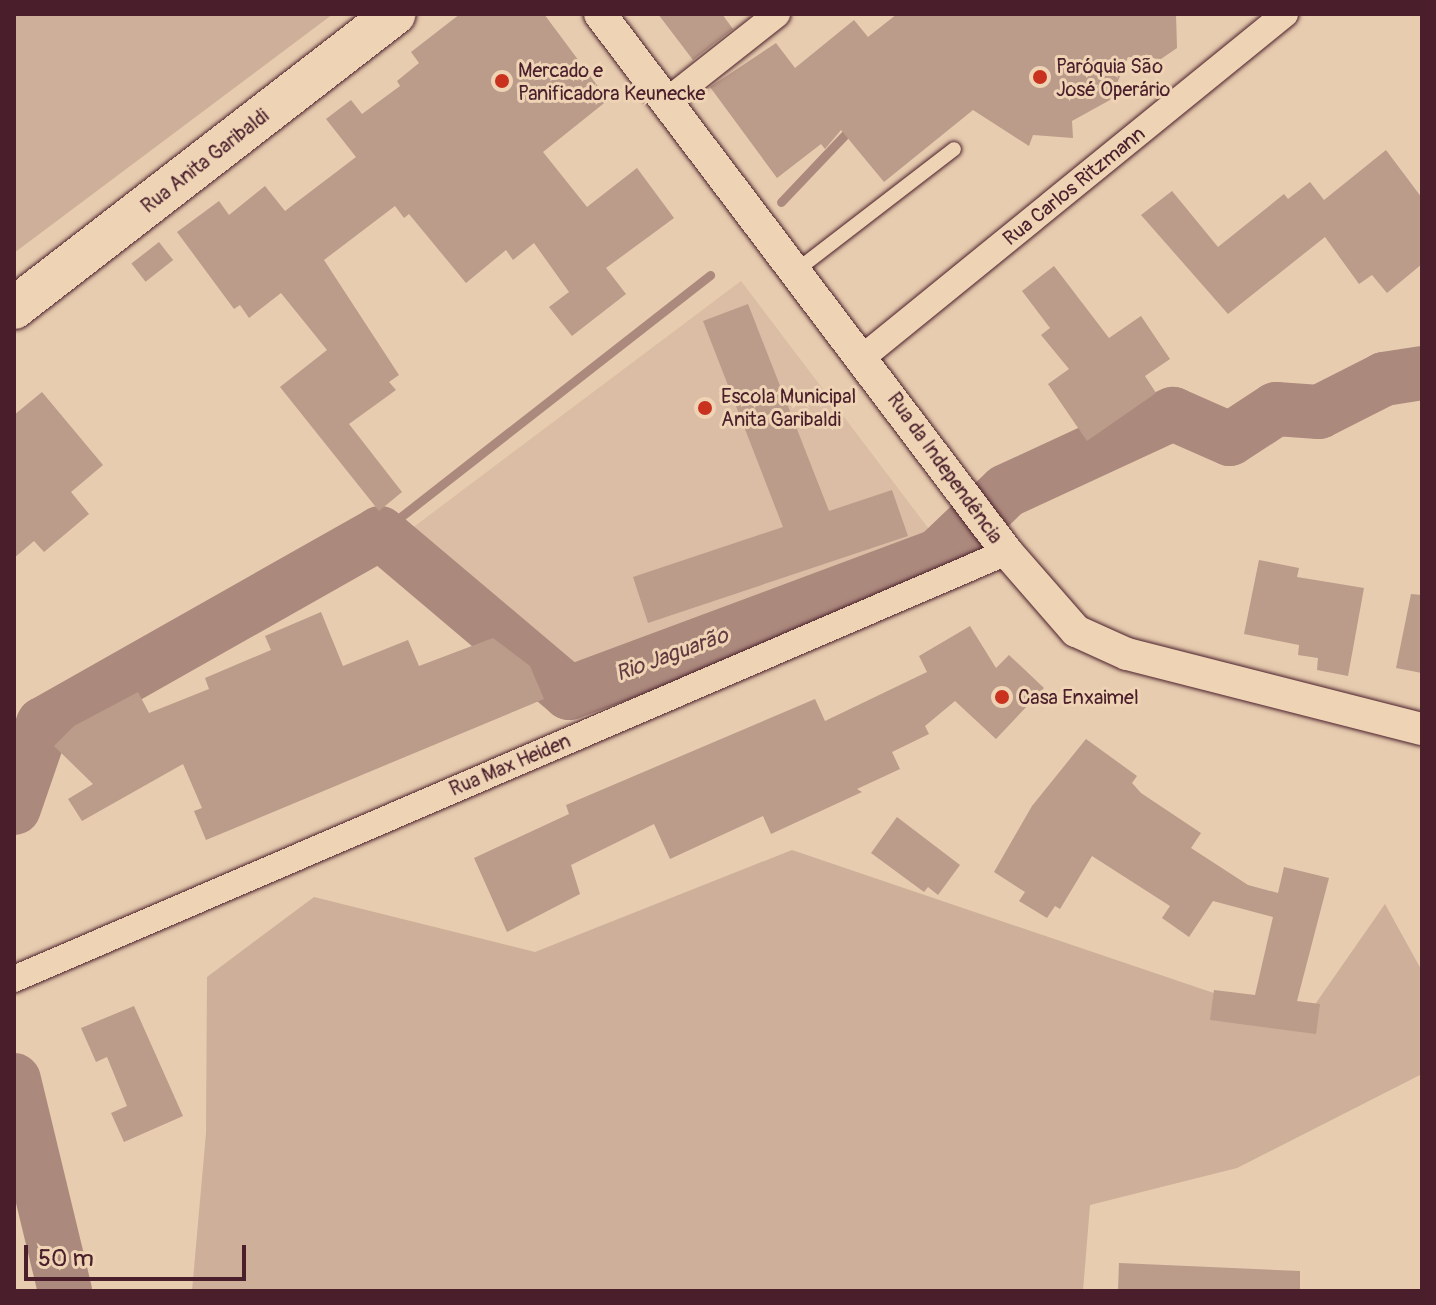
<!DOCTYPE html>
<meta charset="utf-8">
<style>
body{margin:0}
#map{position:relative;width:1436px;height:1305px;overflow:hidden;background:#e7ccaf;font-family:Pangolin,sans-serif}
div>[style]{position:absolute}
.built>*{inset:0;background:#dabda4}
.green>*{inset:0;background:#cdaf9a}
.stream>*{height:9px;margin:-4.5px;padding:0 4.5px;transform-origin:4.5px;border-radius:4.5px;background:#ac897d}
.river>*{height:54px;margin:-27px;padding:0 27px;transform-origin:27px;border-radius:27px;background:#ac897d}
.building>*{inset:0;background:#bb9b8a;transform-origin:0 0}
.roads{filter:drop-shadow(0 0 2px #4a1f2b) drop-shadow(0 0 2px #4a1f2b)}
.service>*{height:14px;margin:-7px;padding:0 7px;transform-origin:7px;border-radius:7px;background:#eed3b5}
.minor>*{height:26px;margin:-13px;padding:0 13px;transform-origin:13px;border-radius:13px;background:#eed3b5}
.tertiary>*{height:32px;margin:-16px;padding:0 16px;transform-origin:16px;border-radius:16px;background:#eed3b5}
.primary>*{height:42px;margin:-21px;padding:0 21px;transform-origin:21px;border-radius:21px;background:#eed3b5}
.dots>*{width:22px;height:22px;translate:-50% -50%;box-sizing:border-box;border:4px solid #eed3b5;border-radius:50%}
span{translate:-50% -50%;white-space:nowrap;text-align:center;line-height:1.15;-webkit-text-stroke:6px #eed3b5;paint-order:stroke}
.poi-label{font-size:20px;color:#4a1f2b}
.left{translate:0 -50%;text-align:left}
.street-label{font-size:20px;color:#4a1f2b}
.water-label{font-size:22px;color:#623a40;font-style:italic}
.frame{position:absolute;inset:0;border:16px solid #4a1f2b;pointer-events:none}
.scale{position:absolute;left:24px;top:1245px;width:222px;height:36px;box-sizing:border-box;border:4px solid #4a1f2b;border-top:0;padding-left:10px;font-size:24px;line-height:28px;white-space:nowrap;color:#4a1f2b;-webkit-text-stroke:6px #eed3b5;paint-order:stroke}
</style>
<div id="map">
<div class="built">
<i style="clip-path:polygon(741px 281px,941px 545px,574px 679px,403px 535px)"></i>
</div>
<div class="green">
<i style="clip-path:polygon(14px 14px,333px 14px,14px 253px)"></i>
<i style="clip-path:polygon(792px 850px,1302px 1023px,1385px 904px,1422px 971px,1422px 1074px,1237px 1168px,1090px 1205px,1083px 1291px,192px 1291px,206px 1133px,207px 977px,314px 897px,535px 952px)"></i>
</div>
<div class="stream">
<i style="left:781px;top:202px;width:105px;rotate:-46.5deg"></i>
<i style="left:380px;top:533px;width:419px;rotate:-38deg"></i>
</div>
<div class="river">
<i style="left:14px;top:808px;width:89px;rotate:-71deg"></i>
<i style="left:43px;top:724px;width:387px;rotate:-29.5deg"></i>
<i style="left:380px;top:533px;width:248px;rotate:40.2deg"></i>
<i style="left:569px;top:693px;width:394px;rotate:-20.4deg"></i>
<i style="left:938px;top:556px;width:94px;rotate:-43.7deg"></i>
<i style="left:1006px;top:491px;width:184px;rotate:-24.8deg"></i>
<i style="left:1173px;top:414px;width:62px;rotate:23.7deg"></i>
<i style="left:1230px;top:439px;width:55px;rotate:-33.1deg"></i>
<i style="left:1276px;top:409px;width:43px;rotate:4deg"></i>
<i style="left:1319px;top:412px;width:73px;rotate:-26.9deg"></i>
<i style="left:1384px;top:379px;width:38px;rotate:-9deg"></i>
<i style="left:14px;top:1080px;width:217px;rotate:76.4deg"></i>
</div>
<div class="building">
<i style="clip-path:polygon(460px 14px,544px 14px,608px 100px,543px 152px,587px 207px,637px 168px,674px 218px,606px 268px,626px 294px,572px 336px,549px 307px,569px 292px,534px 243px,513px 260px,506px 250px,466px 283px,409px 214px,404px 218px,395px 206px,324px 260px,399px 375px,389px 382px,396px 390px,349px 424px,402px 492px,379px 511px,280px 387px,327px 350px,281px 293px,249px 318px,240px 305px,234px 309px,177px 232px,219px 201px,229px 215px,265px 186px,285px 211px,356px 157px,326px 119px,351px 100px,362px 114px,400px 86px,397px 81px,419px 63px,411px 52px)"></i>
<i style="clip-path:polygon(658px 14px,722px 14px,733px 29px,693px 60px)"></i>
<i style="clip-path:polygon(897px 14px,1176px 14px,1177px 48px,1161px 59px,1128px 57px,1110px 100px,1072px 121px,1073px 138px,1033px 135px,1029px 146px,973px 110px,884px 182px,841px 130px,825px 149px,821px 144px,777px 178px,710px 87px,776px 43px,795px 68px,854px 20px,868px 37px)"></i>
<i style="clip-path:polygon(1386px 150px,1422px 198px,1422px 264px,1387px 293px,1372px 275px,1359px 284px,1325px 237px,1228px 314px,1141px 215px,1172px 191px,1218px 247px,1284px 194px,1288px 199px,1310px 182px,1324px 200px)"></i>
<i style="left:159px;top:242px;width:23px;height:35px;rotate:52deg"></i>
<i style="clip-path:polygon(1054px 266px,1109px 338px,1141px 316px,1170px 359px,1145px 376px,1156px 393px,1087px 441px,1048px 384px,1069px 369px,1041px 335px,1050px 328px,1022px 291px)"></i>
<i style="clip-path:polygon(748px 304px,829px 511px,892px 490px,908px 536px,648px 623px,633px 577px,783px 527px,703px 321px)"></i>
<i style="clip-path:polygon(42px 392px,103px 465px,71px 492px,89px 514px,44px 552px,34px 541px,14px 558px,14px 415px)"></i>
<i style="clip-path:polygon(1259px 560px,1299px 568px,1297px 577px,1364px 588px,1348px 676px,1317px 670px,1318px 658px,1298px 655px,1299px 645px,1244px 634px)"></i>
<i style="clip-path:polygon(1411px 594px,1422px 595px,1422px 673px,1396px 668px)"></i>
<i style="clip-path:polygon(321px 612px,343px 666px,408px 640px,419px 666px,493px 638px,530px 666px,544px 699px,206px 840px,194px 811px,202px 808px,183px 764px,82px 821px,68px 799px,93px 784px,54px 746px,74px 726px,138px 692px,149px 713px,209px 689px,205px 678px,271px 650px,265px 636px)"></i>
<i style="clip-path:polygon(970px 626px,996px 668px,1009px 655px,1044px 688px,996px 739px,955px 701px,925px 726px,929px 734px,892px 752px,900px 769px,857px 789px,862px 792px,771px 834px,763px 816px,670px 859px,654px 824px,571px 865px,580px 894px,507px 932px,474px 858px,569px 814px,566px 805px,815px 699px,825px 721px,927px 672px,919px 656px)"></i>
<i style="clip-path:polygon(1086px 739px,1137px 776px,1132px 783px,1141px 793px,1201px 833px,1191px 848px,1248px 885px,1278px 893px,1284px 867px,1329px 878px,1297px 1001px,1320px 1004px,1316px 1034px,1210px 1020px,1214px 990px,1255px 995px,1273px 917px,1213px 901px,1189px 937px,1162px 918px,1170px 906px,1092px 856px,1060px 909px,1055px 906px,1047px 918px,1019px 901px,1025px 892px,994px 872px,1032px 806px)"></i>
<i style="clip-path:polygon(897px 817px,960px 865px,938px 895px,928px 887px,924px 892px,871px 853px)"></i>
<i style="clip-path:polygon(134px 1006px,183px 1116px,124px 1142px,111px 1113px,127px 1106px,107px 1057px,96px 1062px,81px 1028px)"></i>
<i style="clip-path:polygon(1119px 1263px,1300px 1271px,1300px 1291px,1118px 1291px)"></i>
</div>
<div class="roads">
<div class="service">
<i style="left:797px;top:270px;width:198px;rotate:-37.6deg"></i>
</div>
<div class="minor">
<i style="left:667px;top:101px;width:140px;rotate:-38.3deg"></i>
<i style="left:863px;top:357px;width:544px;rotate:-39.1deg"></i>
<i style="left:14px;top:979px;width:1081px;rotate:-23.27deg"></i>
</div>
<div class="tertiary">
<i style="left:600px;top:14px;width:675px;rotate:52.89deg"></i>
<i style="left:1007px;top:552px;width:105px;rotate:48.9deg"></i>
<i style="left:1076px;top:631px;width:56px;rotate:24.3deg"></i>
<i style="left:1127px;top:654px;width:304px;rotate:14.3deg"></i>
</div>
<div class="primary">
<i style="left:14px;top:308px;width:481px;rotate:-37.7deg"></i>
</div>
</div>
<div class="dots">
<i style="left:1040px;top:77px;background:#c8321e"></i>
<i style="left:502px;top:81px;background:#c8321e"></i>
<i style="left:705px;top:408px;background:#c8321e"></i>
<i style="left:1002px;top:697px;background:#c8321e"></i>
</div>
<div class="poi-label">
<span class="left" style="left:1056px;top:78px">Paróquia São<br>José Operário</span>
<span class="left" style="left:518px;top:82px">Mercado e<br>Panificadora Keunecke</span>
<span class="left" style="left:721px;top:408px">Escola Municipal<br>Anita Garibaldi</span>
<span class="left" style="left:1018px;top:697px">Casa Enxaimel</span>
</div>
<div class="street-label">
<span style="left:205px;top:161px;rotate:-38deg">Rua Anita Garibaldi</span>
<span style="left:1074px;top:186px;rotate:-39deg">Rua Carlos Ritzmann</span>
<span style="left:945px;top:468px;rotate:54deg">Rua da Independência</span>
<span style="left:510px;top:765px;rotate:-23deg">Rua Max Heiden</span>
</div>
<div class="water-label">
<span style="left:672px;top:655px;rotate:-20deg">Rio Jaguarão</span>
</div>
<div class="frame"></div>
<div class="scale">50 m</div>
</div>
